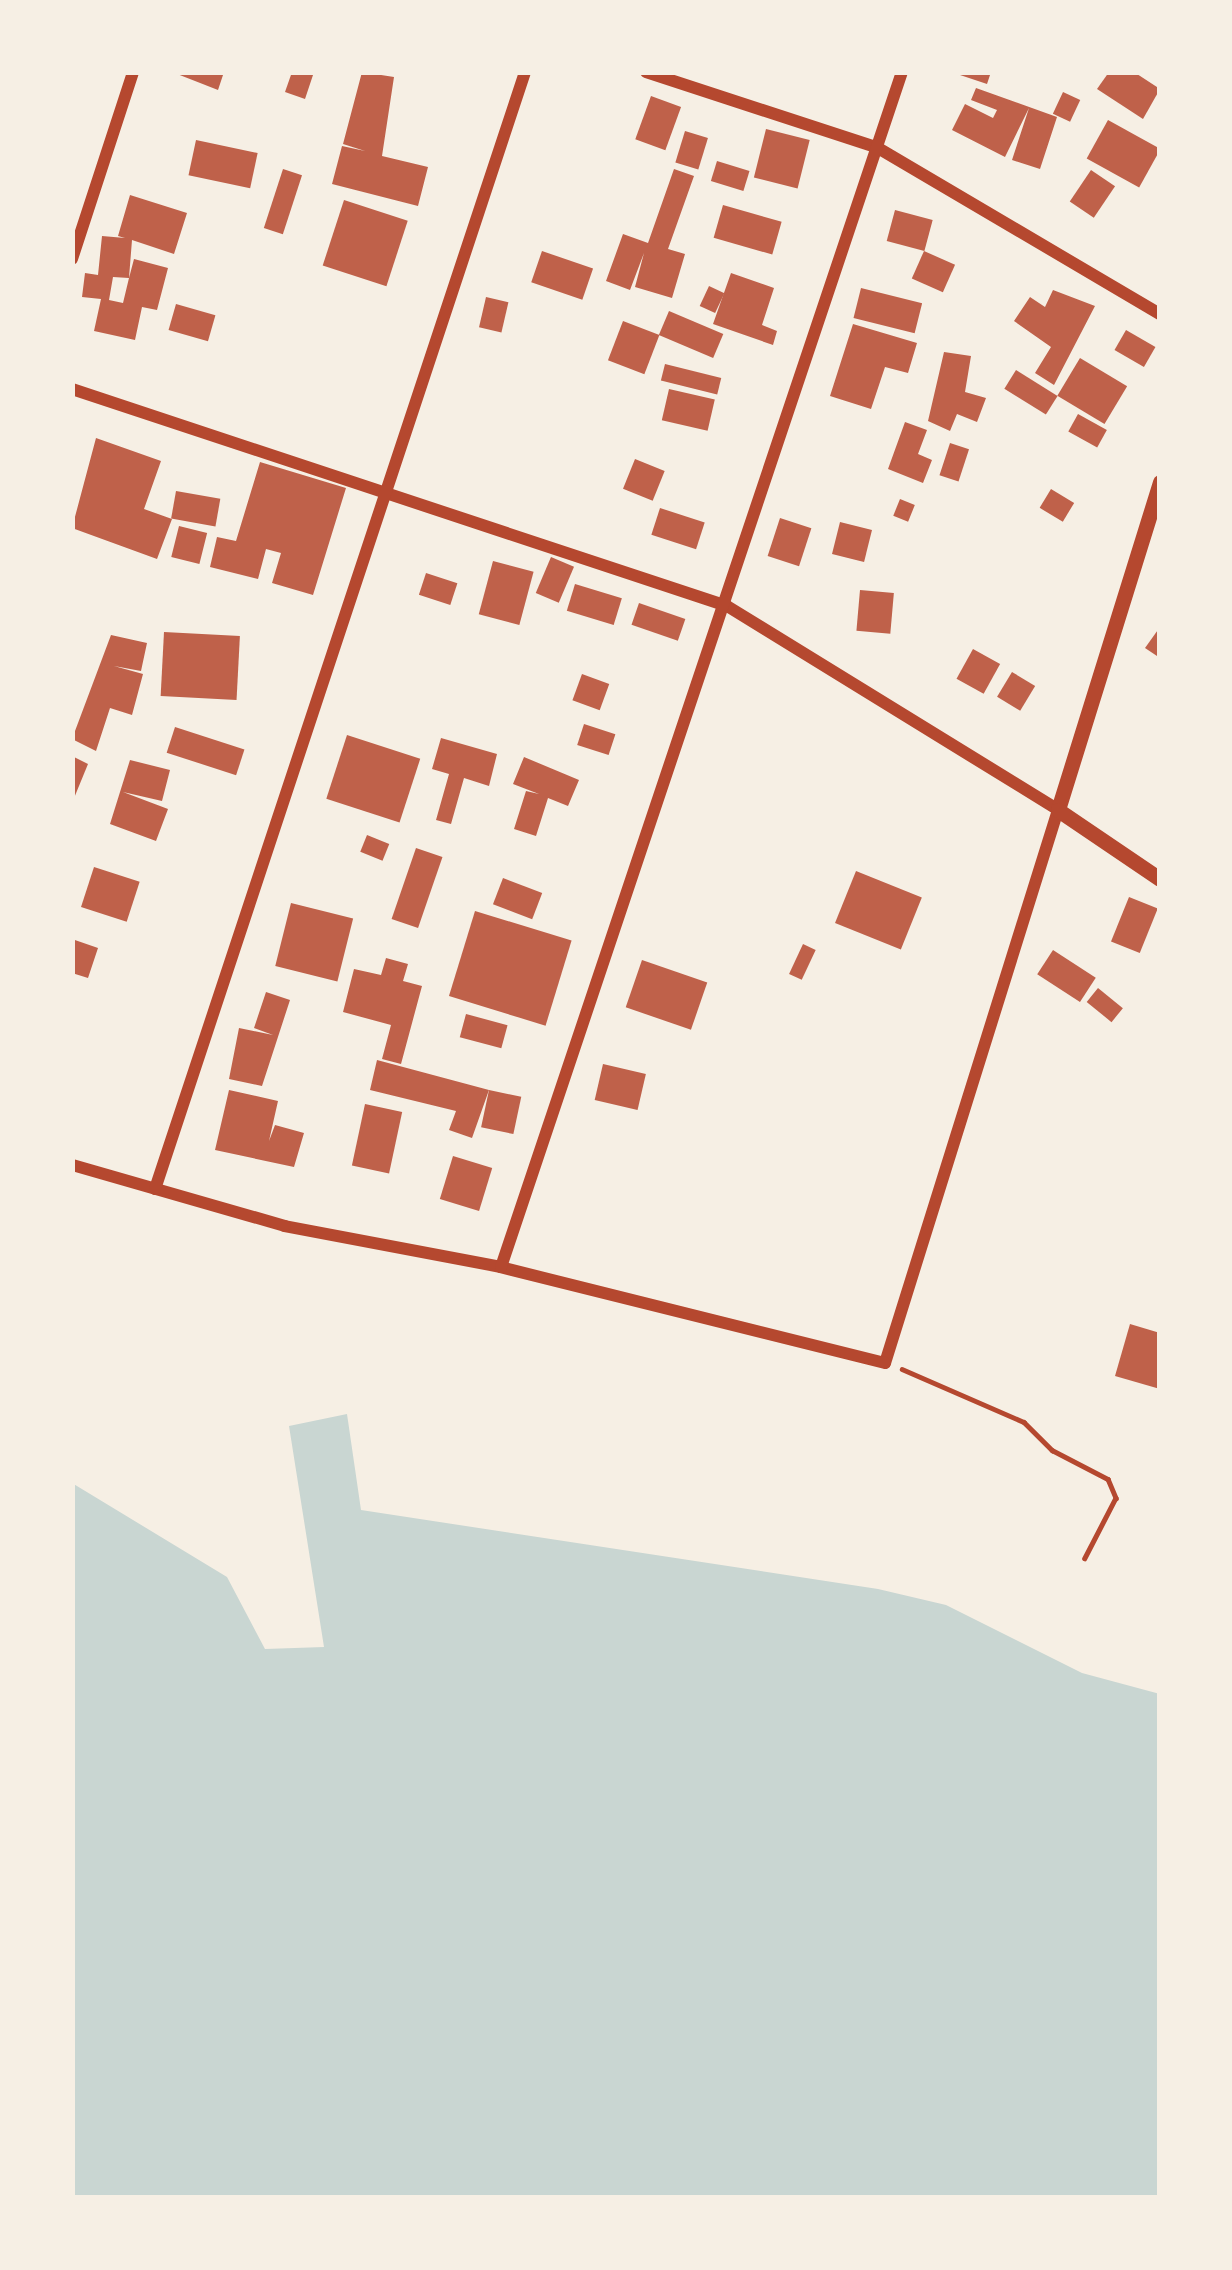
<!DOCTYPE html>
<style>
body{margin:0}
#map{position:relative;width:1232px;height:2270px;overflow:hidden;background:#f6efe4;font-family:Montserrat,sans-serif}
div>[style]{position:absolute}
.water>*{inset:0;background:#c9d6d2}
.building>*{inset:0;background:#bf614a;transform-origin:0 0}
.path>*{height:4.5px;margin:-2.25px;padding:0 2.25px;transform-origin:2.25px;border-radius:2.25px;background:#b5482f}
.minor>*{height:12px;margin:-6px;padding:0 6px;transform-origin:6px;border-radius:6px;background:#b5482f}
.tertiary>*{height:15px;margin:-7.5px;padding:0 7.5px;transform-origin:7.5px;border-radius:7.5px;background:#b5482f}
span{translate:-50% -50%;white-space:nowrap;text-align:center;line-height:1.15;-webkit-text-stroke:12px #f6efe4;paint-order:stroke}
.frame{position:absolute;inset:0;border:75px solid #f6efe4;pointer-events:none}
</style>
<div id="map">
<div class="water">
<i style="clip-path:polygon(347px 1414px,361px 1510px,878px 1589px,946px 1605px,1082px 1673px,1160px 1694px,1160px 2198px,72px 2198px,72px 1483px,227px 1577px,265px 1649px,324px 1647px,289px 1426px)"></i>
</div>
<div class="building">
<i style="clip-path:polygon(172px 72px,224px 72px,218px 90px)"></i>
<i style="clip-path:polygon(292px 72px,314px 72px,305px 99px,285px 92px)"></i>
<i style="clip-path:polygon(362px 72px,394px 77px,382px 156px,428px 167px,418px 206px,332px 184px,342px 146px,365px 151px,343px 144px)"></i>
<i style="clip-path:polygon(951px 72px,991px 72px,987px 84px)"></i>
<i style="clip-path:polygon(1109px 72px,1134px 72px,1160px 89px,1143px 119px,1097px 89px)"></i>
<i style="clip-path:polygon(976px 88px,1057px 117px,1040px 169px,1012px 160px,1029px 108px,1005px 157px,952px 130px,965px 104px,993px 118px,997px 110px,971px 100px)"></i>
<i style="left:1063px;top:92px;width:19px;height:24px;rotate:25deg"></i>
<i style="left:651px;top:96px;width:32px;height:46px;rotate:20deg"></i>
<i style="left:1108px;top:120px;width:60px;height:44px;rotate:29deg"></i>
<i style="left:766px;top:129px;width:45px;height:50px;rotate:14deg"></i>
<i style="left:685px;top:131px;width:24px;height:33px;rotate:17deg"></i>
<i style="left:196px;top:140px;width:63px;height:36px;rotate:12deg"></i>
<i style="left:717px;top:161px;width:34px;height:21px;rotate:17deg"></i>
<i style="left:283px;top:169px;width:20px;height:62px;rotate:18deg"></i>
<i style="clip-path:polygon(674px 169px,694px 176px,668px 249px,685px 254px,672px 298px,635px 287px,644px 253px,630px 290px,606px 281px,623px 234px,648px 243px)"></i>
<i style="left:1091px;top:170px;width:29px;height:38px;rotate:34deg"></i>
<i style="clip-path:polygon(evenodd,130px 195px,187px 213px,174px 254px,132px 240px,129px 278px,134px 259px,168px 268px,157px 310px,142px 307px,135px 340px,94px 331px,101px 299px,82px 297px,85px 273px,98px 275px,102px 236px,125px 238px,118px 236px,130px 195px,113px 277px,129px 278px,123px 303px,109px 300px,113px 277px)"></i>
<i style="left:344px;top:200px;width:67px;height:69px;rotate:18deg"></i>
<i style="left:723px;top:205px;width:61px;height:34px;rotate:16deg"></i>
<i style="left:895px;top:210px;width:39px;height:32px;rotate:15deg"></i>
<i style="left:542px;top:251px;width:54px;height:33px;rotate:19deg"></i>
<i style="left:924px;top:251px;width:34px;height:30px;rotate:24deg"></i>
<i style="clip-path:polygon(731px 273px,774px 288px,762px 325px,777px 331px,773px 345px,713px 324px)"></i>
<i style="left:709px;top:286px;width:17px;height:22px;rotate:25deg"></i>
<i style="left:861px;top:288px;width:63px;height:31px;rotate:14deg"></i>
<i style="clip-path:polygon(1053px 290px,1095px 306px,1054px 385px,1035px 373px,1051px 347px,1014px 321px,1030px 297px,1045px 307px)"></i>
<i style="left:486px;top:297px;width:23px;height:31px;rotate:13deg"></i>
<i style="left:176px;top:304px;width:41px;height:27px;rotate:16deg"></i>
<i style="left:669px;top:311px;width:59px;height:26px;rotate:23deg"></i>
<i style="left:623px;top:321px;width:39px;height:42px;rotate:21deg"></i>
<i style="clip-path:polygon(853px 324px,917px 343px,908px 373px,885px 367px,871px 409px,830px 396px)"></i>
<i style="left:1126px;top:330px;width:34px;height:23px;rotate:30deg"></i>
<i style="clip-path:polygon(944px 352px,971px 356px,965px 392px,986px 398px,977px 422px,957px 414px,950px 431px,928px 421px)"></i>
<i style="left:1080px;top:358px;width:55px;height:44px;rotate:31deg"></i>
<i style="left:665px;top:364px;width:58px;height:17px;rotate:14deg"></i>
<i style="left:1016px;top:370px;width:49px;height:22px;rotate:32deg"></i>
<i style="left:669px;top:389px;width:47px;height:32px;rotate:13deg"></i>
<i style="left:1078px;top:414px;width:33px;height:20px;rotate:29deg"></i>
<i style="clip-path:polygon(905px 422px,927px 430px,918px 454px,932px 460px,923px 483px,888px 469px)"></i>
<i style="clip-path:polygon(96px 438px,161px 461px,144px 509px,172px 519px,157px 559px,72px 528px)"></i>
<i style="left:950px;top:443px;width:20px;height:34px;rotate:18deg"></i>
<i style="left:635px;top:459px;width:32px;height:32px;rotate:22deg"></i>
<i style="clip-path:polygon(260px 462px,346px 488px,313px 595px,272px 583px,281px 553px,266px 549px,258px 579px,210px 567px,217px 537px,236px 541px)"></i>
<i style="left:1051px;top:489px;width:27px;height:22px;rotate:31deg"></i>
<i style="left:176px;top:491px;width:45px;height:28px;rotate:10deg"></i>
<i style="left:900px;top:499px;width:16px;height:18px;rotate:22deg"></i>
<i style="left:660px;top:508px;width:47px;height:28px;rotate:18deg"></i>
<i style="left:780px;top:518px;width:33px;height:40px;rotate:18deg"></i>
<i style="left:840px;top:522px;width:33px;height:33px;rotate:14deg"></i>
<i style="left:179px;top:526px;width:29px;height:32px;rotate:14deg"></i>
<i style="left:551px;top:557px;width:25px;height:39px;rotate:23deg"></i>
<i style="left:493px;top:561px;width:42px;height:55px;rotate:15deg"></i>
<i style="left:426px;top:573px;width:33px;height:23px;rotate:18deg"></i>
<i style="left:575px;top:584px;width:49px;height:28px;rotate:17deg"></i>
<i style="left:860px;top:590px;width:34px;height:41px;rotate:5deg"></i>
<i style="left:639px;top:603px;width:49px;height:23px;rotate:19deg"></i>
<i style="clip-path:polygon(1160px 627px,1160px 658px,1145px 648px)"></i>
<i style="left:164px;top:632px;width:76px;height:64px;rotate:3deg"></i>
<i style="clip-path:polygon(111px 635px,147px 643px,141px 671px,114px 666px,143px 674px,132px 715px,110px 708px,96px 751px,72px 739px)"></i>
<i style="left:973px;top:649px;width:31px;height:34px;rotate:29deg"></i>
<i style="left:1012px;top:672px;width:27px;height:29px;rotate:31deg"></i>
<i style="left:582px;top:674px;width:29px;height:28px;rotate:20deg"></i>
<i style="left:584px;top:724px;width:33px;height:22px;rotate:18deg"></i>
<i style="left:175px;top:727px;width:73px;height:27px;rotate:18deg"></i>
<i style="left:347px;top:735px;width:77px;height:67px;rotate:18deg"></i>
<i style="clip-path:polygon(441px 738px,497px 754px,489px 786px,464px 778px,451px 824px,436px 820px,449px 774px,432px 769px)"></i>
<i style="clip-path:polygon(72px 756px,88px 764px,72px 803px)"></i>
<i style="clip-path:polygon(524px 757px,579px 780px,568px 806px,548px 798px,536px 836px,514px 829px,526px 791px,539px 794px,513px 784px)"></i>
<i style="clip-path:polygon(130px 760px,170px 770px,162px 801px,123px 792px,168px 809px,156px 841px,110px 824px)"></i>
<i style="left:367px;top:835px;width:24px;height:18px;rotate:22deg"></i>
<i style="left:416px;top:848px;width:28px;height:75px;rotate:19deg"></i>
<i style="left:94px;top:867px;width:48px;height:42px;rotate:18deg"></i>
<i style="left:856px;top:871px;width:71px;height:56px;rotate:22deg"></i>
<i style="left:503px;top:878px;width:42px;height:28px;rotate:21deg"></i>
<i style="left:1129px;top:897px;width:31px;height:48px;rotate:22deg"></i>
<i style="left:291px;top:903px;width:64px;height:65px;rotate:14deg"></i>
<i style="left:475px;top:911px;width:101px;height:89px;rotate:17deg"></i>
<i style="clip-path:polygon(72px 939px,98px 948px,88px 978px,72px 973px)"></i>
<i style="left:803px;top:944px;width:14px;height:33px;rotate:25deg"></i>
<i style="left:1053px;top:950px;width:51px;height:29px;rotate:33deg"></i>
<i style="clip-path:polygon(386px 958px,408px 964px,403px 981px,422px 986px,401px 1064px,382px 1059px,391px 1025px,343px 1012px,354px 969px,381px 975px)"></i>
<i style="left:642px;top:960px;width:69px;height:50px;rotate:19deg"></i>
<i style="left:1098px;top:988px;width:32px;height:18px;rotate:39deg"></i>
<i style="clip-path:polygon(266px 992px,290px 1000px,262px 1086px,229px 1079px,239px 1028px,273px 1035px,254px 1028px)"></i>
<i style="left:466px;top:1014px;width:43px;height:24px;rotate:15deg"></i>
<i style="clip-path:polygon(377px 1060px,489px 1090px,472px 1138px,449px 1130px,456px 1111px,370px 1090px)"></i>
<i style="left:603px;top:1064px;width:44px;height:37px;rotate:13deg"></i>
<i style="clip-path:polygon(229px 1090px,278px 1101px,269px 1141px,275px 1125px,304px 1133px,294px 1167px,215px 1150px)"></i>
<i style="left:489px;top:1090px;width:33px;height:38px;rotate:12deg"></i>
<i style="left:365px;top:1104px;width:38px;height:63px;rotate:12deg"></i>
<i style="left:453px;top:1156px;width:41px;height:45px;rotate:17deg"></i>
<i style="clip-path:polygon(1130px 1324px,1160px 1333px,1160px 1389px,1115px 1376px)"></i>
</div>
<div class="path">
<i style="left:902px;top:1369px;width:133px;rotate:23.5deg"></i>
<i style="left:1024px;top:1422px;width:40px;rotate:45deg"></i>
<i style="left:1052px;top:1450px;width:63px;rotate:27.4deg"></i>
<i style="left:1108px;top:1479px;width:21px;rotate:67deg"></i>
<i style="left:1116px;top:1498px;width:68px;rotate:117.3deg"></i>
</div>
<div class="minor">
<i style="left:646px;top:72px;width:244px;rotate:18.1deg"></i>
<i style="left:878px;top:148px;width:327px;rotate:30.5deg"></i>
<i style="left:72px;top:259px;width:197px;rotate:-71.9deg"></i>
<i style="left:72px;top:389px;width:690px;rotate:18.33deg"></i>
<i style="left:727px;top:606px;width:389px;rotate:31.6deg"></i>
<i style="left:1058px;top:810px;width:579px;rotate:107.37deg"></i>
<i style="left:885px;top:1363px;width:396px;rotate:-166deg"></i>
<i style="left:501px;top:1267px;width:220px;rotate:-169.3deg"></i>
<i style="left:285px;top:1226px;width:222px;rotate:-164deg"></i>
<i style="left:155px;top:1189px;width:1177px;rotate:-71.67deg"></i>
<i style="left:501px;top:1267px;width:1260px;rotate:-71.45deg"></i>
</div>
<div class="tertiary">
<i style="left:1160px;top:482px;width:343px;rotate:107.3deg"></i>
<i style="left:1058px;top:810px;width:123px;rotate:34.1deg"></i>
</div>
<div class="frame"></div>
</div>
